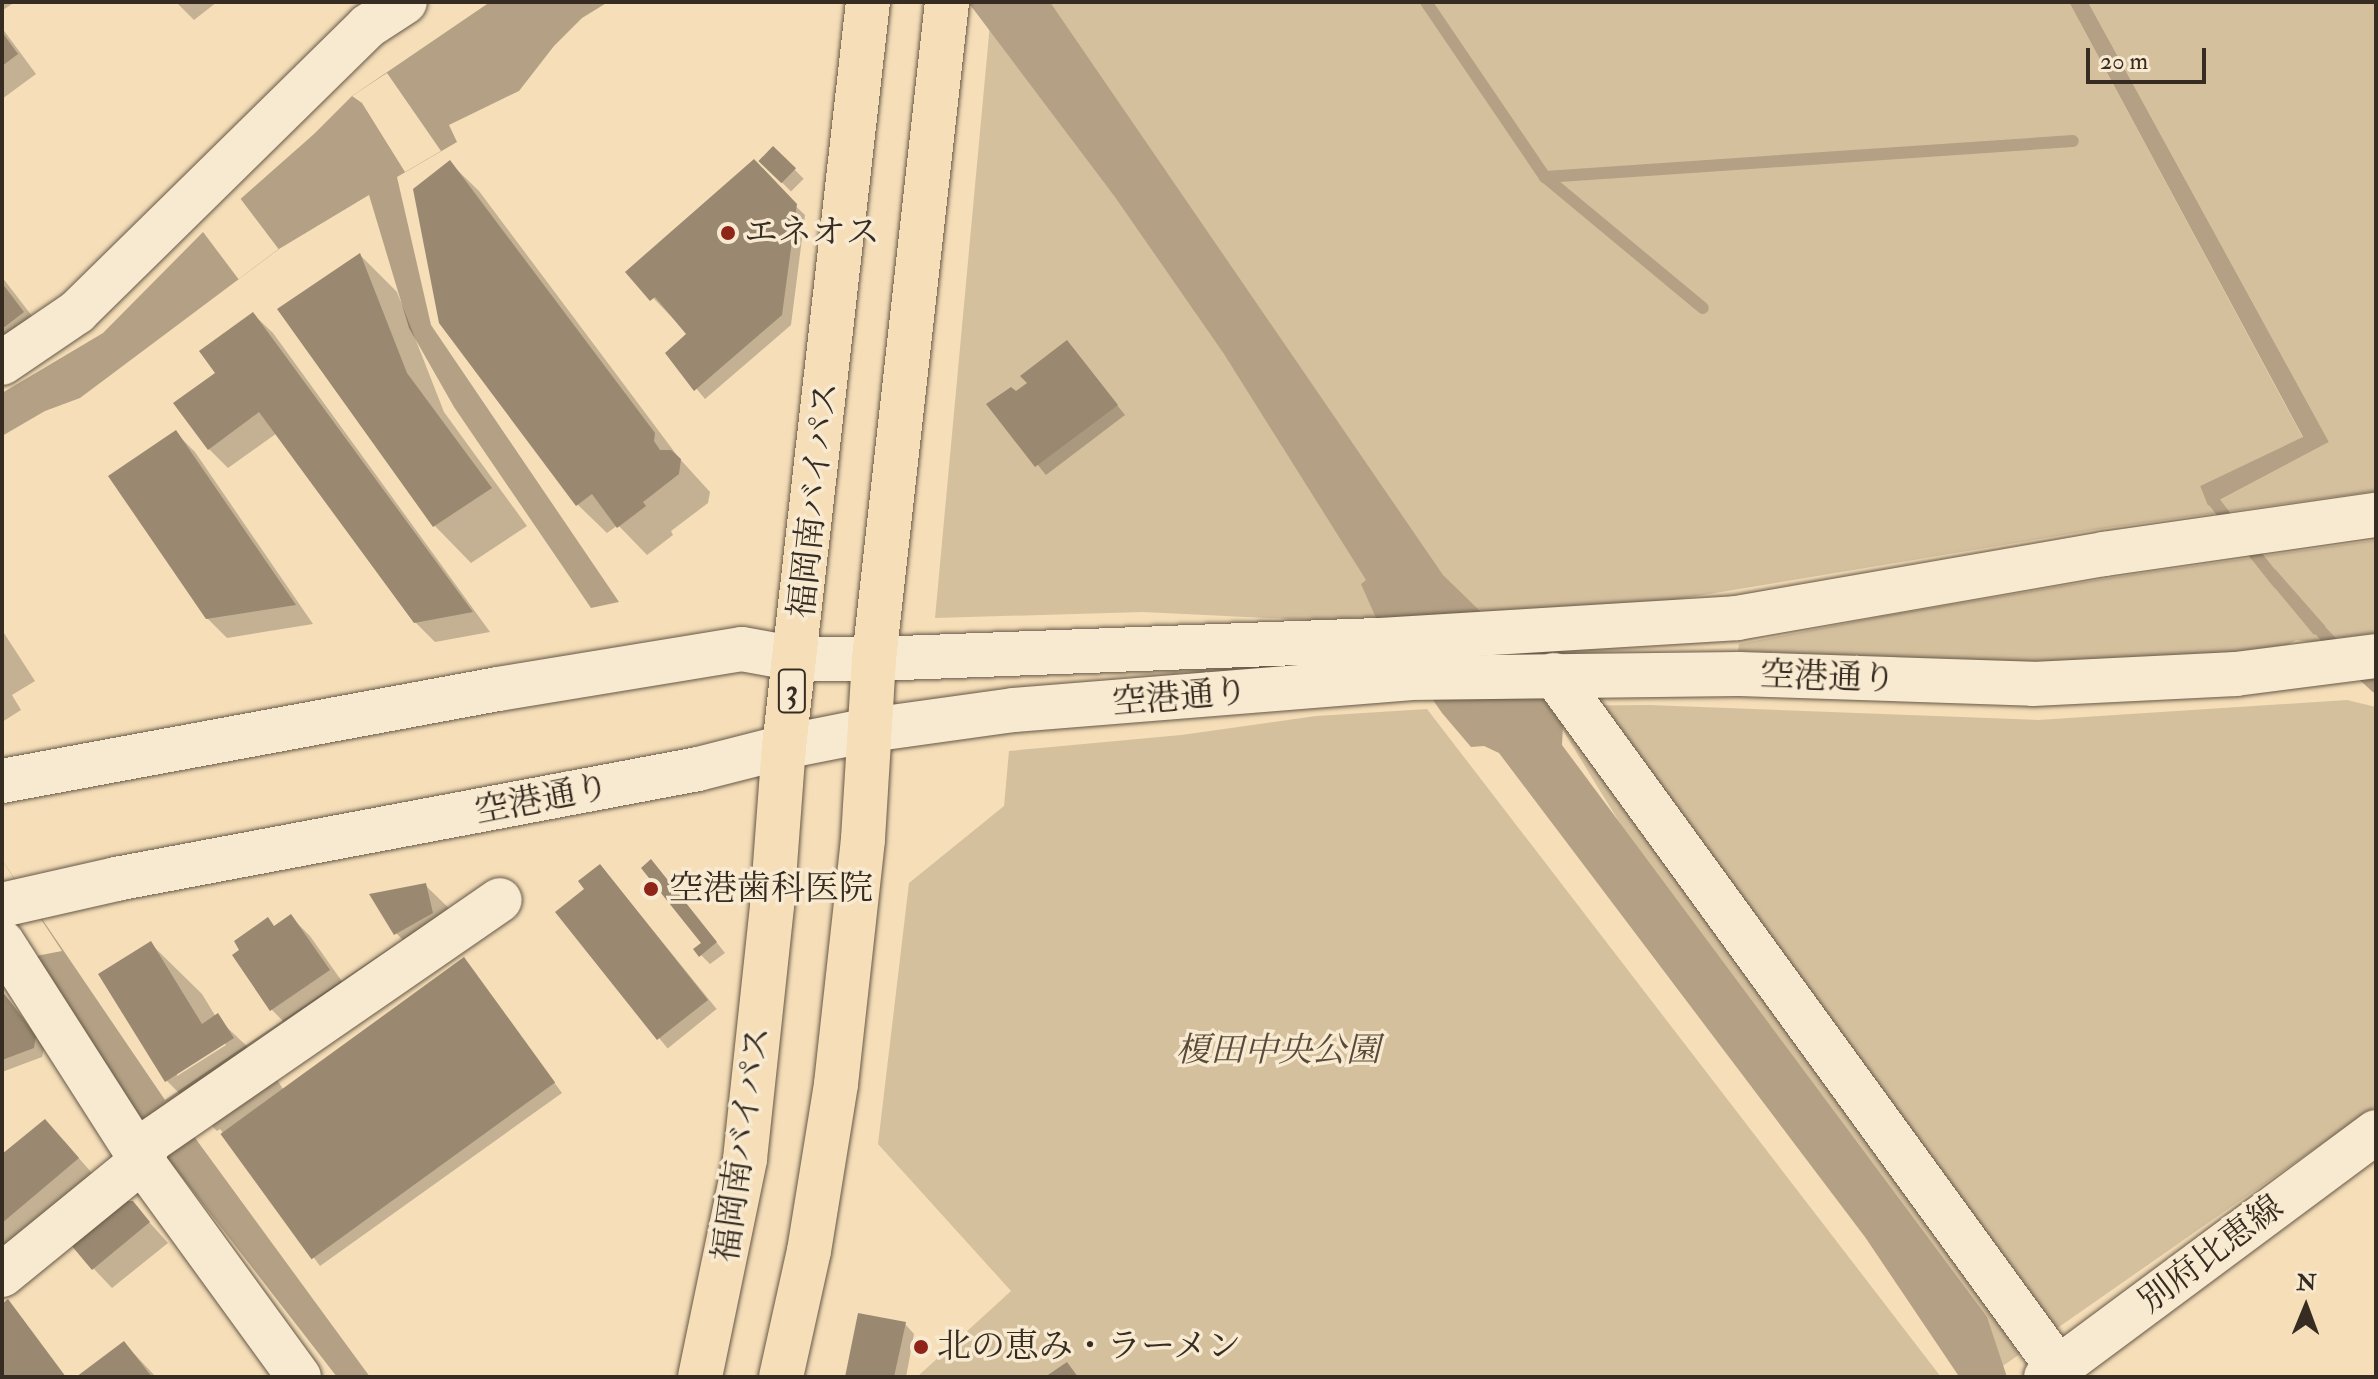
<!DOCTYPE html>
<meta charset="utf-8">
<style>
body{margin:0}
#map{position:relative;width:2378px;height:1379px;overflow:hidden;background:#f5deb8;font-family:"IM FELL Double Pica","Noto Serif JP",serif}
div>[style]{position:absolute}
.green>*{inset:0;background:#d5c09e}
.water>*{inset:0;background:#b4a185}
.pier>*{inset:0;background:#f5deb8;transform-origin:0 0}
.shadow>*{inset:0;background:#0003;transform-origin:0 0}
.stream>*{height:12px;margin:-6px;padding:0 6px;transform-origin:6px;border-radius:6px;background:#b4a185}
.building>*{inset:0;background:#9a8970;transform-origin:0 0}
.roads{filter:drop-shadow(0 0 2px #665847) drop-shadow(0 0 2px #665847)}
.minor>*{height:44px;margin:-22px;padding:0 22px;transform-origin:22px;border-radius:22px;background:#f8ead1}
.tertiary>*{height:44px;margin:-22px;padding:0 22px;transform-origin:22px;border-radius:22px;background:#f8ead1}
.secondary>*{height:44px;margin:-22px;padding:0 22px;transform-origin:22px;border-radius:22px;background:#f8ead1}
.trunk>*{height:44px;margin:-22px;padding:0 22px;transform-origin:22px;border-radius:22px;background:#f5deb8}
.dots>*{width:22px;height:22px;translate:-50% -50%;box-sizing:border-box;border:4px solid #f8ead1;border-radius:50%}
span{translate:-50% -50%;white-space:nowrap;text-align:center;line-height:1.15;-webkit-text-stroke:7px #f8ead1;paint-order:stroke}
.shield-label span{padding:2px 6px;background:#f8ead1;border:2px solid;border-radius:6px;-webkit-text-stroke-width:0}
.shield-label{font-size:32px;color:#372c21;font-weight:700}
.poi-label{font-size:34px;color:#372c21}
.left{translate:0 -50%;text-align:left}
.street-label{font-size:34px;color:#372c21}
.park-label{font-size:34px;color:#574a3a;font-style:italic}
.frame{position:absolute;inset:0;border:4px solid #372c21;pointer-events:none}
.north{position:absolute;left:2266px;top:1267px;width:80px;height:80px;-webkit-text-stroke:6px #f8ead1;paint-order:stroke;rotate:1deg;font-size:22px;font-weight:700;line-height:32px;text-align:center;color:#372c21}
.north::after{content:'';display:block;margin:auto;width:28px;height:36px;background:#372c21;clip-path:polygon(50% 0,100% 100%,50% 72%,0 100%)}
.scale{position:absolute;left:2086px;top:48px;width:120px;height:36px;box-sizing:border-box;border:4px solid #372c21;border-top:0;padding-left:10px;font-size:24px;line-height:28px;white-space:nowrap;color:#372c21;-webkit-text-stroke:6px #f8ead1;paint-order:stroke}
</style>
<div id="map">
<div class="green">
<i style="clip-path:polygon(992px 2px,2069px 2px,2303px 438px,2200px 486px,2208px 506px,2329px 442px,2088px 2px,2376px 2px,2376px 491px,2100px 529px,1643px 605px,1311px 620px,1143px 612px,935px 618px)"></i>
<i style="clip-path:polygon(2376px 540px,2376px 633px,2311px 642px,2296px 640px,2287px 645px,2232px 652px,2124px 659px,2031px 662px,1738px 651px,1739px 644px,1884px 616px,2109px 578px)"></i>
<i style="clip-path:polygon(2347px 700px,2376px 707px,2376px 1106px,1987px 1377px,1960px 1377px,1548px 706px,1649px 705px,2038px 720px)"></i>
<i style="clip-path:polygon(1427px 709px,1941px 1377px,917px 1377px,1011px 1291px,878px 1144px,909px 883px,1004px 806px,1009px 751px,1181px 735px,1316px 716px)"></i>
</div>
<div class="water">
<i style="clip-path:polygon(490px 2px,608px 2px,582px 18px,554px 46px,519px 91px,449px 125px,457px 142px,397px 177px,431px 325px,619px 602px,591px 608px,454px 407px,409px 328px,369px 195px,279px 249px,80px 398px,45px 411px,2px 436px,2px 393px,103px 333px,203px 232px,314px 134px,352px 96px)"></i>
<i style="clip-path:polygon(968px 2px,1050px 2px,1443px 575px,1480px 611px,1563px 726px,1562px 745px,1987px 1317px,2007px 1377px,1958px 1375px,1865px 1237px,1499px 753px,1484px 746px,1471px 747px,1442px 713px,1376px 618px,1361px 584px,1366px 580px,1224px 354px,1115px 197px)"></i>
<i style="clip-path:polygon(2069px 2px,2088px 2px,2329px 442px,2208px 506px,2200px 486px,2303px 437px)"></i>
<i style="clip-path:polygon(2275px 569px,2326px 627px,2314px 635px,2265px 576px)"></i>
<i style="clip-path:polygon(2px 860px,165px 1100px,492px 879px,501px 888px,190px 1131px,370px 1377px,337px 1377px,161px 1150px,36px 956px)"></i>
</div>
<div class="pier">
<i style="clip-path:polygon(387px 73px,441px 151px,405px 172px,362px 103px,352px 96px)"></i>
<i style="left:240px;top:198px;width:64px;height:50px;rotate:53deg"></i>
<i style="clip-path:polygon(2px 860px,62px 951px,36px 956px,2px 900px)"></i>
</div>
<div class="shadow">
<i style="clip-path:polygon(2px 2px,15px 2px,3px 10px)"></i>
<i style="clip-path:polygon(176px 2px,217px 2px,194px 20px)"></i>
<i style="clip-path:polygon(2px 28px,36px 74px,2px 99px)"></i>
<i style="left:774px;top:149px;width:42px;height:18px;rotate:45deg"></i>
<i style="clip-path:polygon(450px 163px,479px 191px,679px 458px,710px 492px,708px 503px,671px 531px,673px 535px,647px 555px,618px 525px,607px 533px,578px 505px,441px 323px)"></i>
<i style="clip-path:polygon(789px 200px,805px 215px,791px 325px,705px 399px,668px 354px,689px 335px,628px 272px)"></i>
<i style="clip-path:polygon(360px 255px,397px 292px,444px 412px,527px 526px,471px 563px,434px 525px)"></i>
<i style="clip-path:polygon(2px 277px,52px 342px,2px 341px)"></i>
<i style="clip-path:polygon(253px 314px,273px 333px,490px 632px,435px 642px,415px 622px,277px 433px,228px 468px,209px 449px,218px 373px)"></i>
<i style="clip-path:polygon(1067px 342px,1125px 415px,1046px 475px,989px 405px,1016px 394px,1030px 383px)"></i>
<i style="clip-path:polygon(175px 432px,195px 452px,313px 624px,227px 638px,207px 618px)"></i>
<i style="clip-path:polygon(2px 630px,35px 681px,12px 695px,21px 710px,2px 722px)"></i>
<i style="clip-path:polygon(660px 871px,725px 953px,710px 964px,701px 955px,704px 943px)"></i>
<i style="left:609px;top:876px;width:171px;height:63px;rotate:51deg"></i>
<i style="clip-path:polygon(426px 886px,455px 914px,425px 962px,396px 933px)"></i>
<i style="clip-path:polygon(291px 917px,310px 936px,348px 990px,291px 1029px,272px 1010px,275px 927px)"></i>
<i style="clip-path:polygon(evenodd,151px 944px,202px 994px,216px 1017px,269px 1067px,283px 1089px,464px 959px,562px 1093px,320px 1266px,220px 1129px,217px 1131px,166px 1080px,151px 944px,224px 1042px,226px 1045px,177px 1076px,177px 1072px,224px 1042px)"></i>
<i style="clip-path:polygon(2px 991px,45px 1045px,42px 1057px,2px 1072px)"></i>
<i style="clip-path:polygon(64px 1141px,97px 1179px,2px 1258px,2px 1157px)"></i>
<i style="clip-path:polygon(132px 1203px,168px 1243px,112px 1288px,93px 1268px)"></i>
<i style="clip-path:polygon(905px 1324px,914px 1334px,906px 1377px,847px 1377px)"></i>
<i style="clip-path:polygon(124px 1343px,156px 1377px,79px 1377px)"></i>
</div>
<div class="stream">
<i style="left:1426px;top:2px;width:212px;rotate:55.8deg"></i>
<i style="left:1545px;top:177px;width:529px;rotate:-3.9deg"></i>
<i style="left:1545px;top:177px;width:205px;rotate:39.7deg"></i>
<i style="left:2216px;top:490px;width:4px;rotate:166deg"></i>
<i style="left:2212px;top:491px;width:12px;rotate:76deg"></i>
<i style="left:2215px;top:503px;width:29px;rotate:52deg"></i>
<i style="left:2247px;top:544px;width:50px;rotate:51.5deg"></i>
<i style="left:2311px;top:621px;width:42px;rotate:46deg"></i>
<i style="left:2358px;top:670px;width:25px;rotate:43deg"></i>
</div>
<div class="building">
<i style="clip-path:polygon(2px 32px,18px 54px,2px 66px)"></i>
<i style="left:773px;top:146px;width:32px;height:21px;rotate:44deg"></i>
<i style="clip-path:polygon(754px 159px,797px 204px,782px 315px,694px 391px,665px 353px,686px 334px,655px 297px,650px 301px,625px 272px)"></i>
<i style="clip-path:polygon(450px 160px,655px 433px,654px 441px,660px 450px,671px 450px,681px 459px,679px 474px,643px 502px,646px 506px,617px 528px,592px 494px,576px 506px,439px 323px,413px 189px)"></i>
<i style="clip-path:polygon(360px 253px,407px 373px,492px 488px,433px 527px,277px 309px)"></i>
<i style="clip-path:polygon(2px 283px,24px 312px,2px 329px)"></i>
<i style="clip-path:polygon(253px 312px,473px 612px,414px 623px,259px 412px,208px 450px,173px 403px,215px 373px,199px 351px)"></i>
<i style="clip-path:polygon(1067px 340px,1118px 405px,1035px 467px,986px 404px,1011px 387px,1016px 391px,1027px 383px,1020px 376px)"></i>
<i style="clip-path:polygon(176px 430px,296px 605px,206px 619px,108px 476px)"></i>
<i style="clip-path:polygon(651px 859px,717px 942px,699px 957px,693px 949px,701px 943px,641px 868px)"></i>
<i style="clip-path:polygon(600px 864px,708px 1000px,657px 1040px,555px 912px,584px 889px,578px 881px)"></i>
<i style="clip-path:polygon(426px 883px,433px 913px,394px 935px,369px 894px)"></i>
<i style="clip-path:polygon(291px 914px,330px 970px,270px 1011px,232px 955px,239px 950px,234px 941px,268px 917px,274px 926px)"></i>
<i style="clip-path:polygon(151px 941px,202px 1024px,218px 1013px,234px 1038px,165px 1082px,98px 974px)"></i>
<i style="left:464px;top:957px;width:155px;height:301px;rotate:54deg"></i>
<i style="clip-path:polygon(2px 991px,36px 1036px,34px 1048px,2px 1060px)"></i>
<i style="clip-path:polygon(45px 1119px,79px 1158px,2px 1223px,2px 1154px)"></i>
<i style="clip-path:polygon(125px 1201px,133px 1201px,150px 1222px,92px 1270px,71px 1245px)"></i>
<i style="clip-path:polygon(8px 1299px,66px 1377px,2px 1377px,2px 1304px)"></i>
<i style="clip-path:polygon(858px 1313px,906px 1322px,894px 1377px,845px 1377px)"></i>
<i style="clip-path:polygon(124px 1341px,152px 1377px,76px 1377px)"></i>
<i style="clip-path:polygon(1067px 1362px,1078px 1377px,1045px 1377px)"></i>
</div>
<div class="roads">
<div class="minor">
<i style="left:2px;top:363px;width:91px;rotate:-34.2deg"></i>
<i style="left:77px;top:312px;width:408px;rotate:-44.5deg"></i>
<i style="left:368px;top:26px;width:44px;rotate:-33deg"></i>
<i style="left:1554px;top:675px;width:857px;rotate:53.97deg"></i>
<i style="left:2px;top:942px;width:260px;rotate:57.4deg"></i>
<i style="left:142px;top:1161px;width:267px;rotate:54deg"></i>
<i style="left:2px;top:1275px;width:181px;rotate:-39.2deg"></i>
<i style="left:142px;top:1161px;width:20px;rotate:-70deg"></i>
<i style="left:149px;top:1142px;width:426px;rotate:-34.6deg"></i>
</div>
<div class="tertiary">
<i style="left:2px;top:781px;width:504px;rotate:-10.51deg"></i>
<i style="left:498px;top:689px;width:247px;rotate:-9.3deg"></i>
<i style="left:742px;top:649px;width:56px;rotate:10.3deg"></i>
<i style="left:797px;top:659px;width:77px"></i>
<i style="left:874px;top:659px;width:504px;rotate:-2.16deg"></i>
<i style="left:1378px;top:640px;width:360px;rotate:-3.5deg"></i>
<i style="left:1737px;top:618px;width:373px;rotate:-9.9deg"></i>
<i style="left:2104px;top:554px;width:275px;rotate:-8.2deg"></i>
<i style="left:2px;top:905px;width:117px;rotate:-12.8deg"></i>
<i style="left:116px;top:879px;width:592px;rotate:-10.7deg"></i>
<i style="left:698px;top:769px;width:89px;rotate:-14.3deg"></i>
<i style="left:784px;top:747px;width:88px;rotate:-11.2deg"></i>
<i style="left:870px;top:730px;width:145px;rotate:-7.9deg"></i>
<i style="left:1014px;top:710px;width:396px;rotate:-4.6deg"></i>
<i style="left:1409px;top:678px;width:330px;rotate:-0.7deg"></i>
<i style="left:1739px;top:674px;width:294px;rotate:1.9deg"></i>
<i style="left:2033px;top:684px;width:203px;rotate:-2.8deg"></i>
<i style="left:2236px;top:674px;width:141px;rotate:-7.3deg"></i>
</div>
<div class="secondary">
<i style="left:2046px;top:1377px;width:411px;rotate:-36.6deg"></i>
</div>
<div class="trunk">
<i style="left:700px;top:1377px;width:223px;rotate:-78.3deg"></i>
<i style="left:745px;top:1159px;width:255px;rotate:-83.9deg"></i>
<i style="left:772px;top:905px;width:158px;rotate:-85.7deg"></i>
<i style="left:784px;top:747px;width:750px;rotate:-83.57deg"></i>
<i style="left:781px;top:1377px;width:129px;rotate:-77.5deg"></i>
<i style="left:809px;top:1251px;width:169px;rotate:-80.8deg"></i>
<i style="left:836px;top:1084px;width:246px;rotate:-83.7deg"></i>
<i style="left:863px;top:839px;width:180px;rotate:-86.5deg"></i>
<i style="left:874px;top:659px;width:661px;rotate:-83.66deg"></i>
</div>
</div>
<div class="dots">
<i style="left:728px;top:233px;background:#8f2418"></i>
<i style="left:651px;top:889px;background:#8f2418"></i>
<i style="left:921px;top:1347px;background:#8f2418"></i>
</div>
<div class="shield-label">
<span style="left:792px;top:691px">3</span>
</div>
<div class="poi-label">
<span class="left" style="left:744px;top:233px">エネオス</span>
<span class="left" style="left:669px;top:889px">空港歯科医院</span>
<span class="left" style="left:937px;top:1347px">北の恵み・ラーメン</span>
</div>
<div class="street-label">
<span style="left:814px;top:500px;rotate:-84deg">福岡南バイパス</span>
<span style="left:1828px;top:677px;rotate:2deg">空港通り</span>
<span style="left:1180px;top:697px;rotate:-5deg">空港通り</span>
<span style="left:542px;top:799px;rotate:-11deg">空港通り</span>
<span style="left:742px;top:1144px;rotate:-82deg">福岡南バイパス</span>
<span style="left:2211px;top:1254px;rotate:-37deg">別府比恵線</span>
</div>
<div class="park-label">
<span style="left:1278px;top:1051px">榎田中央公園</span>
</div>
<div class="frame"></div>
<div class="north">N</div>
<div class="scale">20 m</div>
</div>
